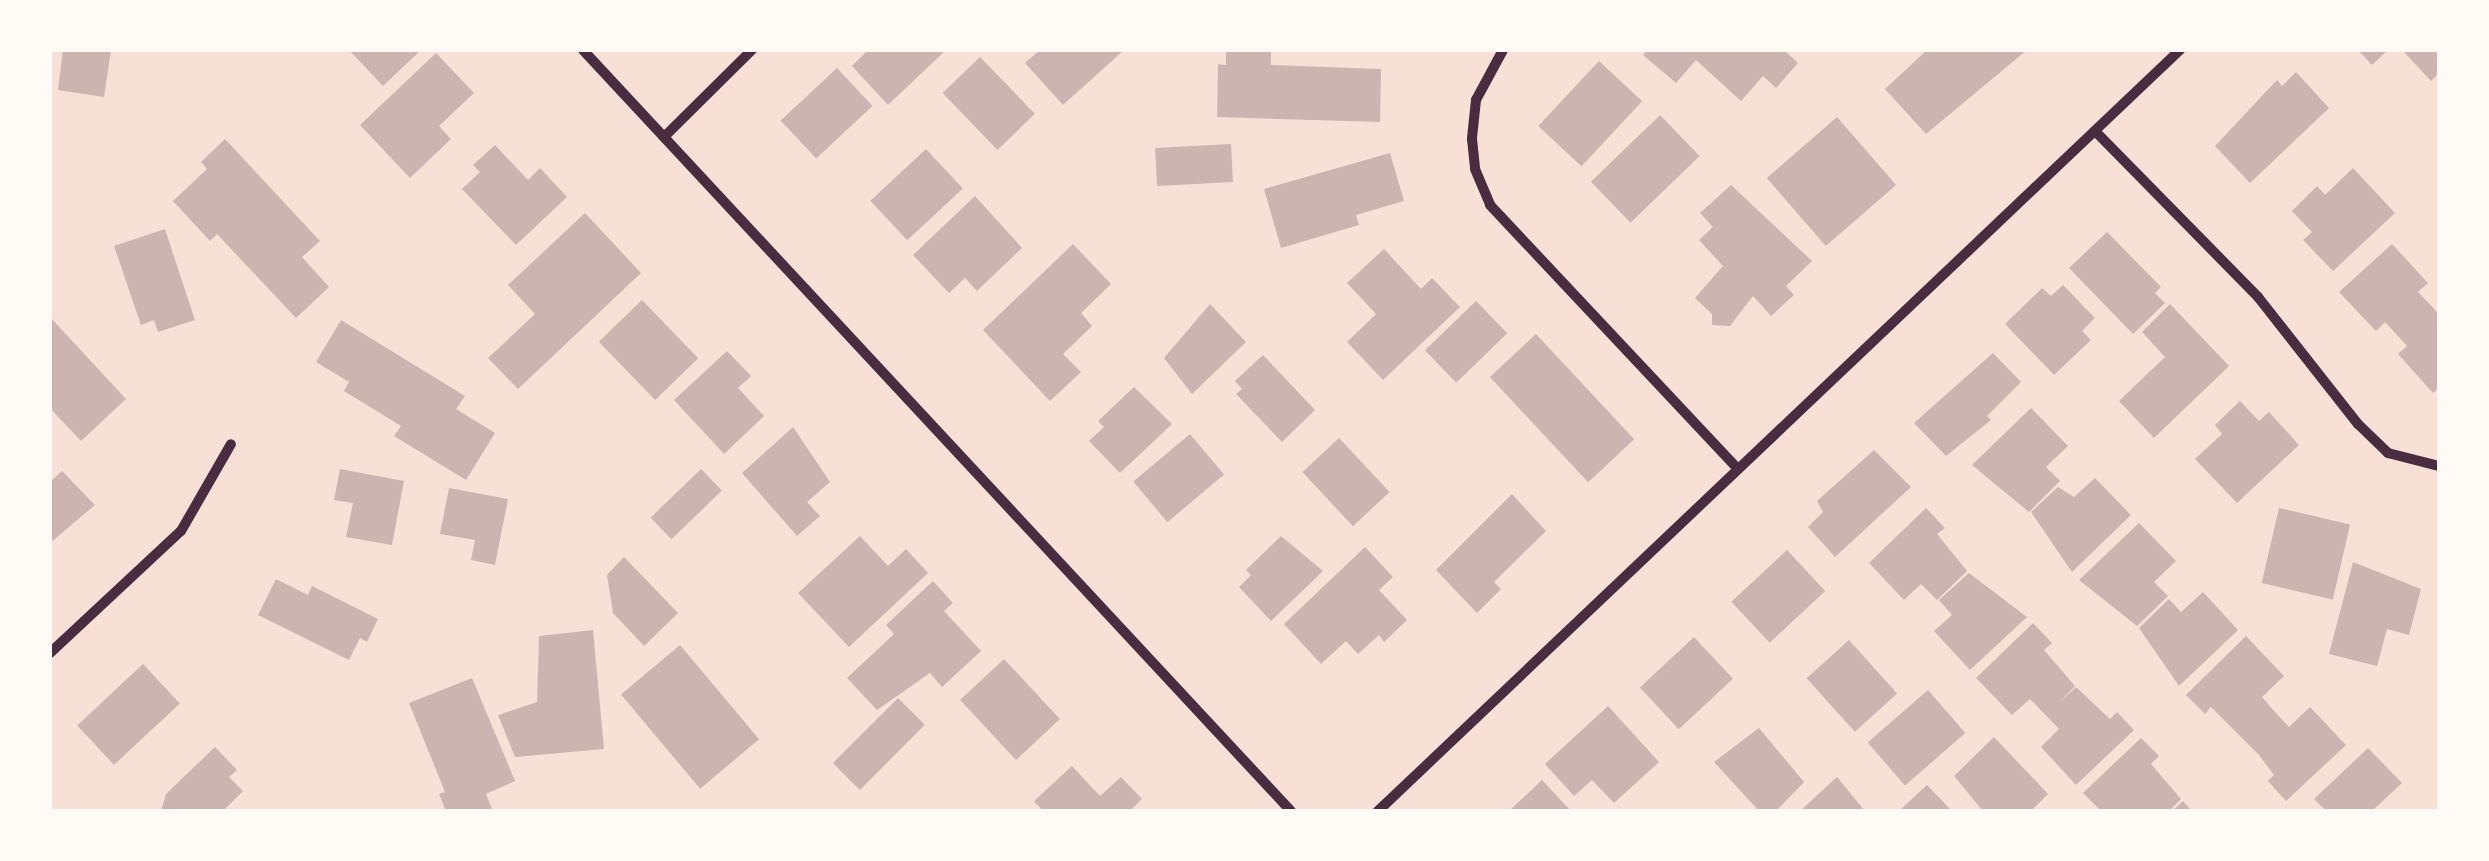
<!DOCTYPE html>
<style>
body{margin:0}
#map{position:relative;width:2489px;height:861px;overflow:hidden;background:#f7e1d7;font-family:Barlow,sans-serif}
div>[style]{position:absolute}
.building>*{inset:0;background:#ccb4b1;transform-origin:0 0}
.minor>*{height:10px;margin:-5px;padding:0 5px;transform-origin:5px;border-radius:5px;background:#4a2c40}
span{translate:-50% -50%;white-space:nowrap;text-align:center;line-height:1.15;-webkit-text-stroke:8px #fffaf5;paint-order:stroke}
.frame{position:absolute;inset:0;border:52px solid #fffaf5;pointer-events:none}
</style>
<div id="map">
<div class="building">
<i style="clip-path:polygon(63px 50px,111px 50px,104px 97px,58px 90px)"></i>
<i style="clip-path:polygon(349px 50px,421px 50px,383px 86px)"></i>
<i style="clip-path:polygon(868px 50px,946px 50px,888px 105px,852px 66px)"></i>
<i style="clip-path:polygon(1040px 50px,1124px 50px,1063px 105px,1025px 63px)"></i>
<i style="clip-path:polygon(1226px 50px,1271px 50px,1271px 65px,1381px 69px,1380px 122px,1217px 117px,1218px 64px,1226px 65px)"></i>
<i style="clip-path:polygon(1647px 50px,1784px 50px,1798px 63px,1776px 88px,1763px 76px,1741px 101px,1696px 60px,1676px 83px,1643px 55px)"></i>
<i style="clip-path:polygon(1927px 50px,2027px 50px,1926px 134px,1885px 89px)"></i>
<i style="clip-path:polygon(2358px 50px,2388px 50px,2372px 65px)"></i>
<i style="clip-path:polygon(2402px 50px,2439px 50px,2439px 73px,2431px 81px)"></i>
<i style="clip-path:polygon(436px 53px,474px 93px,439px 126px,451px 139px,410px 178px,360px 125px)"></i>
<i style="left:980px;top:57px;width:79px;height:52px;rotate:46deg"></i>
<i style="left:1599px;top:61px;width:59px;height:89px;rotate:43deg"></i>
<i style="left:837px;top:68px;width:52px;height:77px;rotate:47deg"></i>
<i style="clip-path:polygon(2296px 72px,2329px 108px,2250px 183px,2215px 146px,2277px 80px,2282px 86px)"></i>
<i style="left:1660px;top:115px;width:57px;height:96px;rotate:46deg"></i>
<i style="left:1837px;top:117px;width:90px;height:93px;rotate:49deg"></i>
<i style="clip-path:polygon(225px 139px,320px 241px,302px 257px,329px 287px,296px 318px,217px 234px,210px 241px,173px 201px,207px 169px,201px 162px)"></i>
<i style="left:1231px;top:144px;width:38px;height:76px;rotate:87deg"></i>
<i style="clip-path:polygon(495px 145px,528px 180px,540px 168px,567px 197px,516px 245px,462px 189px,480px 172px,473px 165px)"></i>
<i style="left:926px;top:149px;width:54px;height:76px;rotate:47deg"></i>
<i style="clip-path:polygon(1390px 153px,1404px 201px,1356px 215px,1359px 225px,1281px 248px,1264px 189px)"></i>
<i style="clip-path:polygon(2353px 168px,2395px 213px,2333px 271px,2303px 240px,2312px 232px,2292px 211px,2317px 186px,2325px 195px)"></i>
<i style="clip-path:polygon(1731px 185px,1812px 261px,1786px 286px,1794px 295px,1771px 316px,1753px 296px,1730px 326px,1712px 325px,1712px 314px,1695px 298px,1723px 266px,1699px 240px,1713px 227px,1700px 213px)"></i>
<i style="clip-path:polygon(975px 196px,1022px 248px,977px 291px,965px 278px,949px 293px,913px 255px)"></i>
<i style="clip-path:polygon(585px 213px,641px 273px,518px 389px,488px 358px,535px 314px,508px 285px)"></i>
<i style="clip-path:polygon(165px 229px,195px 320px,158px 332px,154px 320px,141px 325px,114px 246px)"></i>
<i style="clip-path:polygon(2107px 232px,2161px 287px,2155px 293px,2165px 303px,2133px 334px,2069px 268px)"></i>
<i style="clip-path:polygon(1073px 244px,1111px 284px,1081px 313px,1092px 326px,1063px 354px,1081px 372px,1050px 401px,983px 330px)"></i>
<i style="clip-path:polygon(2392px 244px,2428px 283px,2418px 292px,2439px 314px,2439px 388px,2433px 393px,2398px 354px,2407px 346px,2398px 336px,2385px 322px,2376px 331px,2339px 292px)"></i>
<i style="clip-path:polygon(1384px 249px,1421px 289px,1432px 278px,1460px 307px,1383px 380px,1347px 342px,1376px 314px,1347px 283px)"></i>
<i style="clip-path:polygon(2063px 285px,2095px 318px,2082px 331px,2091px 340px,2054px 375px,2005px 324px,2042px 288px,2051px 296px)"></i>
<i style="left:642px;top:300px;width:81px;height:60px;rotate:46deg"></i>
<i style="left:1476px;top:301px;width:45px;height:71px;rotate:46deg"></i>
<i style="clip-path:polygon(1210px 304px,1246px 342px,1192px 394px,1164px 358px)"></i>
<i style="clip-path:polygon(2170px 304px,2229px 366px,2154px 438px,2119px 401px,2165px 357px,2142px 332px)"></i>
<i style="clip-path:polygon(50px 317px,126px 399px,81px 441px,50px 408px)"></i>
<i style="clip-path:polygon(341px 320px,465px 396px,456px 409px,495px 433px,466px 480px,394px 436px,401px 426px,344px 391px,349px 382px,316px 362px)"></i>
<i style="left:1536px;top:334px;width:144px;height:63px;rotate:47deg"></i>
<i style="clip-path:polygon(727px 351px,751px 376px,738px 388px,764px 416px,724px 454px,674px 400px)"></i>
<i style="clip-path:polygon(1993px 353px,2021px 382px,1987px 416px,1991px 420px,1946px 456px,1914px 423px)"></i>
<i style="clip-path:polygon(1263px 355px,1315px 410px,1282px 442px,1236px 394px,1242px 389px,1235px 381px)"></i>
<i style="clip-path:polygon(1134px 387px,1172px 424px,1120px 473px,1089px 441px,1104px 427px,1098px 421px)"></i>
<i style="clip-path:polygon(2240px 401px,2259px 421px,2269px 412px,2299px 445px,2237px 503px,2195px 459px,2222px 434px,2215px 425px)"></i>
<i style="clip-path:polygon(2031px 408px,2068px 446px,2046px 467px,2060px 481px,2029px 512px,1972px 465px)"></i>
<i style="clip-path:polygon(793px 427px,830px 482px,807px 502px,820px 516px,797px 536px,742px 473px)"></i>
<i style="left:1190px;top:434px;width:53px;height:74px;rotate:50deg"></i>
<i style="left:1339px;top:438px;width:74px;height:50px;rotate:47deg"></i>
<i style="clip-path:polygon(1874px 450px,1911px 487px,1835px 557px,1808px 527px,1823px 512px,1817px 501px)"></i>
<i style="clip-path:polygon(340px 469px,404px 481px,392px 545px,346px 537px,353px 503px,334px 500px)"></i>
<i style="left:701px;top:469px;width:30px;height:70px;rotate:46deg"></i>
<i style="clip-path:polygon(62px 471px,95px 505px,50px 543px,50px 482px)"></i>
<i style="clip-path:polygon(2095px 478px,2131px 515px,2072px 572px,2031px 512px,2058px 487px,2074px 497px)"></i>
<i style="clip-path:polygon(449px 488px,508px 499px,495px 565px,471px 560px,475px 540px,440px 534px)"></i>
<i style="clip-path:polygon(1512px 494px,1546px 531px,1494px 582px,1501px 589px,1477px 613px,1436px 570px)"></i>
<i style="clip-path:polygon(1926px 508px,1945px 528px,1937px 534px,1967px 571px,1937px 600px,1921px 584px,1904px 600px,1869px 563px)"></i>
<i style="left:2279px;top:508px;width:73px;height:77px;rotate:13deg"></i>
<i style="clip-path:polygon(2139px 523px,2176px 561px,2154px 582px,2168px 596px,2137px 626px,2079px 580px)"></i>
<i style="clip-path:polygon(860px 536px,888px 566px,906px 549px,928px 573px,849px 647px,798px 593px)"></i>
<i style="clip-path:polygon(1281px 536px,1323px 571px,1271px 621px,1239px 587px,1251px 575px,1246px 570px)"></i>
<i style="clip-path:polygon(1365px 547px,1393px 577px,1379px 590px,1407px 620px,1384px 642px,1379px 635px,1358px 654px,1346px 641px,1321px 664px,1284px 624px)"></i>
<i style="left:1787px;top:550px;width:56px;height:76px;rotate:47deg"></i>
<i style="clip-path:polygon(624px 557px,678px 613px,644px 646px,613px 613px,607px 575px)"></i>
<i style="clip-path:polygon(2353px 562px,2421px 589px,2409px 635px,2387px 629px,2377px 666px,2329px 654px)"></i>
<i style="clip-path:polygon(1969px 573px,2027px 617px,1970px 670px,1934px 631px,1952px 615px,1939px 600px)"></i>
<i style="clip-path:polygon(276px 579px,308px 595px,312px 586px,378px 619px,367px 642px,360px 638px,349px 660px,258px 615px)"></i>
<i style="clip-path:polygon(933px 581px,953px 603px,944px 611px,981px 651px,942px 687px,930px 673px,877px 710px,847px 678px,894px 634px,886px 625px)"></i>
<i style="clip-path:polygon(2203px 592px,2238px 630px,2179px 686px,2139px 628px,2169px 599px,2181px 612px)"></i>
<i style="clip-path:polygon(2033px 623px,2052px 643px,2044px 650px,2075px 686px,2058px 704px,2076px 687px,2110px 719px,2117px 712px,2134px 730px,2076px 785px,2041px 747px,2059px 729px,2030px 699px,2012px 715px,1976px 678px)"></i>
<i style="clip-path:polygon(593px 630px,604px 749px,515px 757px,498px 715px,537px 702px,539px 636px)"></i>
<i style="clip-path:polygon(2246px 636px,2284px 676px,2262px 697px,2275px 712px,2289px 727px,2310px 707px,2346px 745px,2286px 801px,2268px 781px,2274px 775px,2259px 755px,2211px 707px,2205px 714px,2186px 695px)"></i>
<i style="left:1694px;top:637px;width:57px;height:74px;rotate:47deg"></i>
<i style="left:1849px;top:640px;width:72px;height:57px;rotate:48deg"></i>
<i style="left:680px;top:645px;width:123px;height:77px;rotate:50deg"></i>
<i style="left:1004px;top:659px;width:82px;height:60px;rotate:47deg"></i>
<i style="left:143px;top:664px;width:54px;height:90px;rotate:47deg"></i>
<i style="clip-path:polygon(472px 678px,515px 781px,486px 794px,493px 811px,446px 811px,439px 794px,445px 792px,409px 703px)"></i>
<i style="left:1928px;top:690px;width:57px;height:80px;rotate:49deg"></i>
<i style="left:898px;top:698px;width:38px;height:92px;rotate:45deg"></i>
<i style="clip-path:polygon(1608px 706px,1659px 762px,1614px 803px,1592px 780px,1574px 796px,1545px 764px)"></i>
<i style="clip-path:polygon(1759px 728px,1804px 782px,1776px 811px,1759px 811px,1714px 762px)"></i>
<i style="clip-path:polygon(1994px 737px,2048px 794px,2031px 811px,1983px 811px,1954px 776px)"></i>
<i style="clip-path:polygon(2141px 738px,2159px 756px,2151px 764px,2181px 799px,2169px 811px,2101px 811px,2083px 793px)"></i>
<i style="clip-path:polygon(215px 747px,237px 770px,229px 777px,243px 791px,223px 811px,161px 811px,166px 794px)"></i>
<i style="clip-path:polygon(2368px 748px,2402px 783px,2372px 811px,2326px 811px,2314px 799px)"></i>
<i style="clip-path:polygon(1072px 766px,1100px 796px,1121px 777px,1142px 799px,1130px 811px,1043px 811px,1034px 801px)"></i>
<i style="clip-path:polygon(1837px 777px,1865px 811px,1800px 811px)"></i>
<i style="clip-path:polygon(1542px 780px,1571px 811px,1509px 811px)"></i>
<i style="clip-path:polygon(1927px 785px,1952px 811px,1899px 811px)"></i>
<i style="clip-path:polygon(2183px 801px,2192px 811px,2172px 811px)"></i>
</div>
<div class="minor">
<i style="left:583px;top:50px;width:1039px;rotate:47.07deg"></i>
<i style="left:1503px;top:50px;width:57px;rotate:118.4deg"></i>
<i style="left:1476px;top:100px;width:39px;rotate:96deg"></i>
<i style="left:1472px;top:139px;width:30px;rotate:84deg"></i>
<i style="left:1475px;top:169px;width:39px;rotate:67deg"></i>
<i style="left:1490px;top:205px;width:361px;rotate:46.8deg"></i>
<i style="left:2095px;top:131px;width:233px;rotate:45.5deg"></i>
<i style="left:2258px;top:297px;width:162px;rotate:51.8deg"></i>
<i style="left:2358px;top:424px;width:42px;rotate:44deg"></i>
<i style="left:2388px;top:453px;width:53px;rotate:14.3deg"></i>
<i style="left:664px;top:137px;width:124px;rotate:-44.7deg"></i>
<i style="left:50px;top:653px;width:179px;rotate:-43deg"></i>
<i style="left:181px;top:531px;width:100px;rotate:-60.1deg"></i>
<i style="left:1378px;top:811px;width:1106px;rotate:-43.5deg"></i>
</div>
<div class="frame"></div>
</div>
